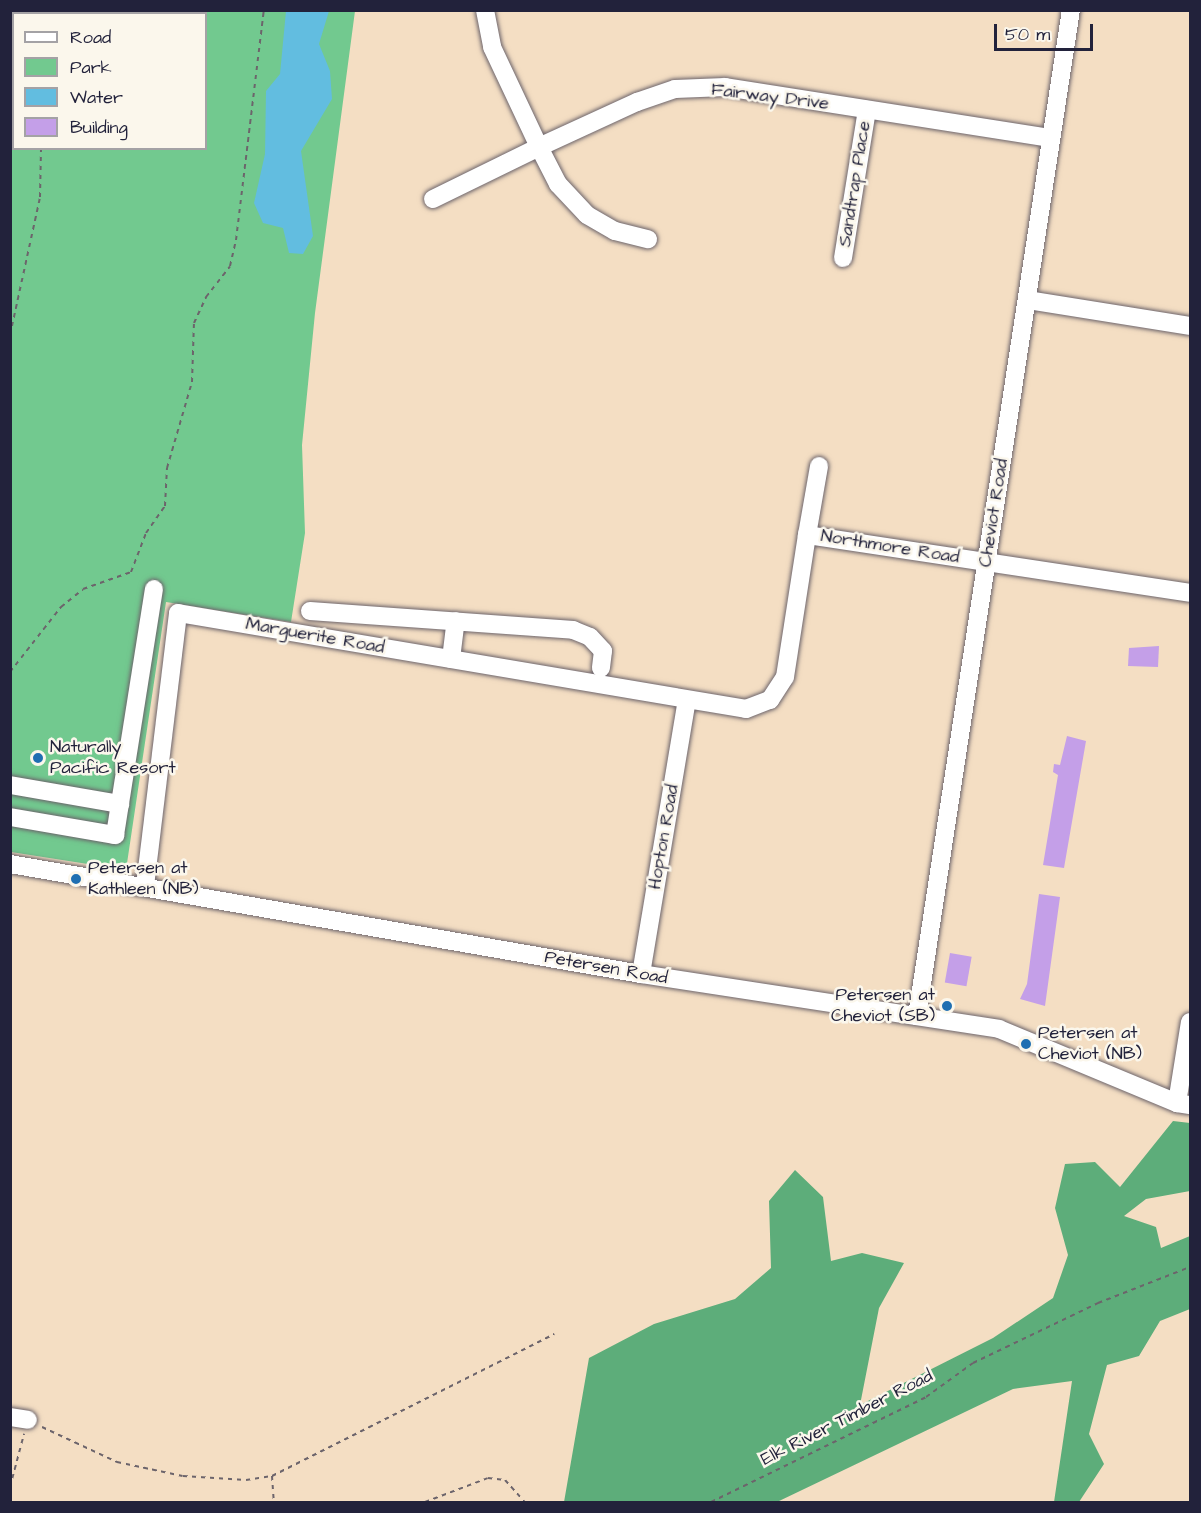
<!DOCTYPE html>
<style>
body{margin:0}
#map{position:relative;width:1201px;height:1513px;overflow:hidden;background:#f4dec3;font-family:"Architects Daughter",sans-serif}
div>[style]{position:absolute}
.green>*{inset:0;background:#72c98f}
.forest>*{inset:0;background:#5dad7a}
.water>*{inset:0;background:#62bde0}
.building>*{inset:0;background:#c49fe8;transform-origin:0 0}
.path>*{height:2px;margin-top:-1px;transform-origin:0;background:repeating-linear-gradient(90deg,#6c646b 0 4.5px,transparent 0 9px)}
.roads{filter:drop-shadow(0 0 2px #6c646b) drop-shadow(0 0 2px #6c646b)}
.minor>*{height:18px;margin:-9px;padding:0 9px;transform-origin:9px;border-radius:9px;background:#fff}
.dots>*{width:16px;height:16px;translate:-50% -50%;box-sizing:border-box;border:3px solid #fbf7ec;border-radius:50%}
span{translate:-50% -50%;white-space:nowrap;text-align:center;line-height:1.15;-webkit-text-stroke:5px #fbf7ec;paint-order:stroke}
.street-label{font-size:18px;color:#22223b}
.poi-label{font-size:18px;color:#22223b}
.left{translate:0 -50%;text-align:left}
.right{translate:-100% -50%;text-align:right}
.frame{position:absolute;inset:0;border:12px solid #22223b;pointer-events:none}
.legend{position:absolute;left:12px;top:12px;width:195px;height:138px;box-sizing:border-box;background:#fbf7ec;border:2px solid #a4a2a5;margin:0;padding:8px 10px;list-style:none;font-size:18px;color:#22223b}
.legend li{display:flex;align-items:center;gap:12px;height:30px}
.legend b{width:30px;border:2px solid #a4a2a5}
.scale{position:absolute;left:994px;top:24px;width:99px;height:27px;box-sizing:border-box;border:3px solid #22223b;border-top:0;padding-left:8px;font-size:18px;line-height:21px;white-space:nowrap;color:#22223b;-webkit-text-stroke:4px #fbf7ec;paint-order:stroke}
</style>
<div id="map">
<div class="green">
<i style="clip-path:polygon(evenodd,10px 11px,355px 11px,315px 313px,302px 445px,305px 533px,291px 622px,166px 602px,126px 870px,11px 852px,10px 11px,14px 14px,206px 14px,206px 148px,14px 148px,14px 14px)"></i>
</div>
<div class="forest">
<i style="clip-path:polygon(1173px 1121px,1190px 1123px,1190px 1191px,1146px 1199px,1124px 1216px,1156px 1227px,1161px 1248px,1190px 1236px,1190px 1309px,1160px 1321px,1139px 1356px,1107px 1365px,1089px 1434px,1104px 1464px,1079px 1502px,1054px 1502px,1072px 1381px,1013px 1389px,777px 1502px,564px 1502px,589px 1358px,654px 1324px,735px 1299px,771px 1268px,769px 1201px,795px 1170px,823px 1197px,831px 1261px,862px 1253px,904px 1263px,879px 1308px,860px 1405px,993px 1338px,1053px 1298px,1068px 1255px,1055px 1208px,1065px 1164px,1095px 1162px,1120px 1187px)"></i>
</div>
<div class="water">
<i style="clip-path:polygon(286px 11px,329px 11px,319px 44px,330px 71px,332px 99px,301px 151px,313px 236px,303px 254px,289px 253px,283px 228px,263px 223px,254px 203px,265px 154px,266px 91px,280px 74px)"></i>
</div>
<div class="building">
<i style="clip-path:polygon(1159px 646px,1158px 667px,1128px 666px,1129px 648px)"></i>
<i style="clip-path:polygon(1067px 736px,1086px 741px,1064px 868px,1043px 865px,1058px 775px,1053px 772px,1054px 764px,1060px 765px)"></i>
<i style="clip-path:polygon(1039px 894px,1060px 897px,1045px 1006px,1020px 999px,1027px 984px)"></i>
<i style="left:950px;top:953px;width:22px;height:30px;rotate:10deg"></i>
</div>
<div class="path">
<i style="left:89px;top:14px;width:4px;rotate:-63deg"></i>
<i style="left:10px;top:335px;width:141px;rotate:-77.7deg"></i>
<i style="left:40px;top:197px;width:49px;rotate:-88.8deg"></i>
<i style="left:10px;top:672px;width:83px;rotate:-51.9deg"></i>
<i style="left:61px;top:607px;width:28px;rotate:-39deg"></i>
<i style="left:83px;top:589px;width:51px;rotate:-19.5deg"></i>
<i style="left:131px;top:572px;width:42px;rotate:-69deg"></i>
<i style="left:146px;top:533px;width:33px;rotate:-55deg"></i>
<i style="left:165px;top:506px;width:38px;rotate:-87deg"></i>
<i style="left:167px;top:468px;width:90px;rotate:-73.8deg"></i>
<i style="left:192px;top:382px;width:59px;rotate:-88.1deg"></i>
<i style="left:194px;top:323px;width:29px;rotate:-65deg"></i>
<i style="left:206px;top:297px;width:39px;rotate:-52deg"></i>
<i style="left:230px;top:266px;width:27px;rotate:-77deg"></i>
<i style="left:236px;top:240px;width:232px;rotate:-83.1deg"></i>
<i style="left:42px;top:1427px;width:83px;rotate:25deg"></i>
<i style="left:117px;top:1462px;width:67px;rotate:12deg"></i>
<i style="left:183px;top:1476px;width:63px;rotate:3.6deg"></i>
<i style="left:246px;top:1480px;width:26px;rotate:-9deg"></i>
<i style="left:272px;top:1476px;width:316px;rotate:-26.7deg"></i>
<i style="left:272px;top:1476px;width:26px;rotate:86deg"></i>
<i style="left:10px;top:1487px;width:55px;rotate:-75.2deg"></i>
<i style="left:425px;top:1502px;width:67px;rotate:-20.9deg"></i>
<i style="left:488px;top:1478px;width:17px;rotate:7deg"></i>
<i style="left:505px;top:1480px;width:30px;rotate:48deg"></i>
<i style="left:711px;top:1502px;width:239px;rotate:-26deg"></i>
<i style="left:926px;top:1397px;width:58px;rotate:-35.9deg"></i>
<i style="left:973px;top:1363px;width:139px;rotate:-25.6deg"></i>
<i style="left:1098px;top:1303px;width:99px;rotate:-21.4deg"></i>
</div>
<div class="roads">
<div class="minor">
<i style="left:485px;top:10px;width:38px;rotate:79deg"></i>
<i style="left:492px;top:47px;width:110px;rotate:64.8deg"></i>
<i style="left:539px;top:147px;width:108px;rotate:-24.7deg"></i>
<i style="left:637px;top:102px;width:40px;rotate:-18.9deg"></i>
<i style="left:675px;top:89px;width:50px;rotate:-2.3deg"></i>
<i style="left:725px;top:87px;width:329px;rotate:8.9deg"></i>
<i style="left:433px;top:199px;width:118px;rotate:-26.1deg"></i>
<i style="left:539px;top:147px;width:42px;rotate:62.8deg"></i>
<i style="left:558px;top:184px;width:42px;rotate:46.9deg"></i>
<i style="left:587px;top:215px;width:32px;rotate:30deg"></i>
<i style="left:615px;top:231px;width:34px;rotate:14deg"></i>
<i style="left:843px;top:258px;width:150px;rotate:-80.8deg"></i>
<i style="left:1028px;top:300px;width:164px;rotate:9.1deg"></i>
<i style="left:807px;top:535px;width:70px;rotate:-80.1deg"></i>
<i style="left:310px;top:611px;width:264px;rotate:4.1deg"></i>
<i style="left:573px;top:630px;width:18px;rotate:22deg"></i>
<i style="left:590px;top:637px;width:19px;rotate:47deg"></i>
<i style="left:603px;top:651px;width:17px;rotate:97deg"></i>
<i style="left:451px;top:659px;width:38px;rotate:-83deg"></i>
<i style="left:10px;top:785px;width:112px;rotate:9.8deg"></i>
<i style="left:10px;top:817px;width:107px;rotate:9.7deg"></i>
<i style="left:115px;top:835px;width:249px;rotate:-81deg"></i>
<i style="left:10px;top:864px;width:641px;rotate:9.89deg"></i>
<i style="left:641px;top:974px;width:362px;rotate:8.7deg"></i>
<i style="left:999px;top:1029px;width:193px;rotate:22.6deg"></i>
<i style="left:1177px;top:1103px;width:13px;rotate:9deg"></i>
<i style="left:145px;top:886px;width:275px;rotate:-83.1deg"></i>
<i style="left:178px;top:613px;width:576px;rotate:9.59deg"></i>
<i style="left:746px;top:709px;width:26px;rotate:-21deg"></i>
<i style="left:770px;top:700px;width:27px;rotate:-57deg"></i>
<i style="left:785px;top:677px;width:144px;rotate:-81.2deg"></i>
<i style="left:807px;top:535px;width:387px;rotate:8.6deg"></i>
<i style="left:641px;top:974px;width:278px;rotate:-80.5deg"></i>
<i style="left:917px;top:1016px;width:1018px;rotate:-81.3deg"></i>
<i style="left:1177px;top:1103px;width:82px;rotate:-80.9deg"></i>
<i style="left:10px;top:1417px;width:18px;rotate:9deg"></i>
</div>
</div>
<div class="dots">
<i style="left:38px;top:758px;background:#1f6fb2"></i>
<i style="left:76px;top:879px;background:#1f6fb2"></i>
<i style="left:947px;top:1006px;background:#1f6fb2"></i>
<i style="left:1026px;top:1044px;background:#1f6fb2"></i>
</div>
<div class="street-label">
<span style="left:770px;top:97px;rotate:7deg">Fairway Drive</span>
<span style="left:855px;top:184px;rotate:-81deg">Sandtrap Place</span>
<span style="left:994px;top:513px;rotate:-81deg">Cheviot Road</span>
<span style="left:890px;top:547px;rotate:9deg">Northmore Road</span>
<span style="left:315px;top:636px;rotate:10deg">Marguerite Road</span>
<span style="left:664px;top:837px;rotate:-80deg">Hopton Road</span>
<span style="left:606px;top:968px;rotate:10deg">Petersen Road</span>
<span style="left:847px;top:1418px;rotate:-27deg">Elk River Timber Road</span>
</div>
<div class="poi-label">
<span class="left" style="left:50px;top:758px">Naturally<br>Pacific Resort</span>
<span class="left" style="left:88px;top:879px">Petersen at<br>Kathleen (NB)</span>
<span class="right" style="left:935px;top:1006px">Petersen at<br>Cheviot (SB)</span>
<span class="left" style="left:1038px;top:1044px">Petersen at<br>Cheviot (NB)</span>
</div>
<div class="frame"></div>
<ul class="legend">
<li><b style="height:8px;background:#fff"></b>Road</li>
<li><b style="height:16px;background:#72c98f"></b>Park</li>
<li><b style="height:16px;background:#62bde0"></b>Water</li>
<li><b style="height:16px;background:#c49fe8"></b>Building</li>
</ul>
<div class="scale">50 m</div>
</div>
